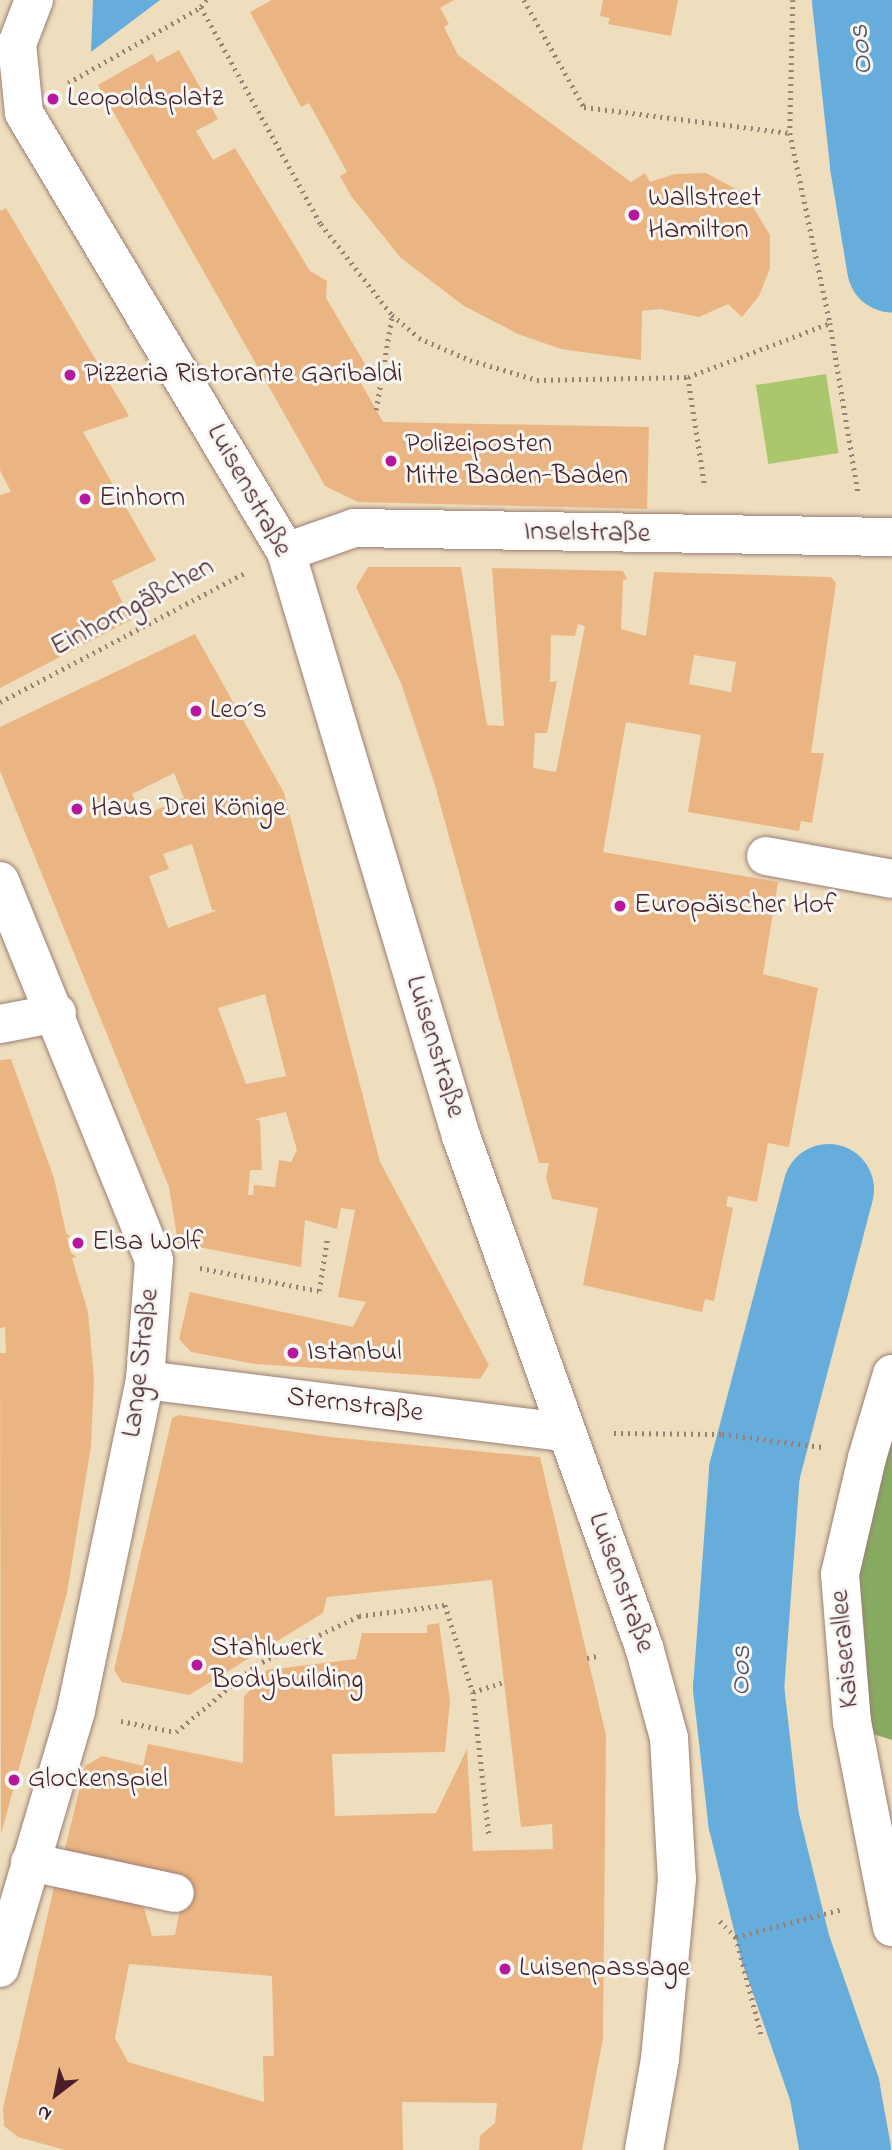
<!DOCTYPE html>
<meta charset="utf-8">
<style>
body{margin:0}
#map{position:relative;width:892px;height:2150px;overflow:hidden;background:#eedebe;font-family:"Indie Flower",sans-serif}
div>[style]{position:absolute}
.green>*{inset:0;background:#aac76e;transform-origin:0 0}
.forest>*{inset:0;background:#87ac61}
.water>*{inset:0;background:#66addc}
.river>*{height:91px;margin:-45.5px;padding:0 45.5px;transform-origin:45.5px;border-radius:45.5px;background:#66addc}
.building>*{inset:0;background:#ebb583}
.path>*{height:4.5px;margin-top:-2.25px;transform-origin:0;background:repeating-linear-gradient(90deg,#9c7e74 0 2px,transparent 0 7px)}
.roads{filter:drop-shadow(0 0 2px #9c7e74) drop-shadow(0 0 2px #9c7e74)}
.minor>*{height:38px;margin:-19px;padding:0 19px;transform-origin:19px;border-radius:19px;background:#fff}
.dots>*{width:19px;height:19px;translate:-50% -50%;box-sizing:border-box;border:4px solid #f6f6f2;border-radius:50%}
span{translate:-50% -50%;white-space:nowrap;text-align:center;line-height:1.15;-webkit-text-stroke:6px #f6f6f2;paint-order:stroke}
.poi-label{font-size:28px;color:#4a1f2b}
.left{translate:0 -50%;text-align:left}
.street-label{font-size:28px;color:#4a1f2b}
.water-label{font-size:30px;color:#545169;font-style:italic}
.north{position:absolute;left:21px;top:2059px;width:70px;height:70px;-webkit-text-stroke:5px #f6f6f2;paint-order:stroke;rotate:212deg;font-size:19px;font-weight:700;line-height:28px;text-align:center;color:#4a1f2b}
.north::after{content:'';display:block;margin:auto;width:24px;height:32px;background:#4a1f2b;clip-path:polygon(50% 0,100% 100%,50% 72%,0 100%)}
</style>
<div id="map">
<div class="green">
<i style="left:826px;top:374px;width:80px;height:71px;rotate:81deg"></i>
</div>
<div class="forest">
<i style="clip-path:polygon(892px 1426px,892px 1740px,870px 1733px,850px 1580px)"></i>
</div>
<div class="water">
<i style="clip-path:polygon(93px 0,160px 0,91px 52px)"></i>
</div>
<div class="river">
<i style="left:857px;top:0;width:165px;rotate:83.7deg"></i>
<i style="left:875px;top:164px;width:104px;rotate:80.6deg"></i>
<i style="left:828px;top:1189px;width:292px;rotate:104.7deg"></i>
<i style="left:754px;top:1471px;width:217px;rotate:94.2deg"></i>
<i style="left:738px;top:1687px;width:133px;rotate:83.5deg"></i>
<i style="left:753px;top:1819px;width:133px;rotate:76.1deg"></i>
<i style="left:785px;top:1948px;width:149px;rotate:70.8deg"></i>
<i style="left:834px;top:2089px;width:62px;rotate:79.8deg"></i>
</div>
<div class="building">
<i style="clip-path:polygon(272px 0,454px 0,440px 8px,449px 24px,444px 27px,458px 55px,631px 182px,645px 173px,650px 182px,675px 174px,706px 173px,745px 194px,770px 235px,770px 268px,759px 296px,742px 317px,728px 304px,699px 317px,660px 309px,642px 311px,641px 360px,561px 349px,518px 334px,464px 306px,401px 258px,351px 196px,340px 176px,347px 172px,309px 103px,301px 107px,250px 12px)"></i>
<i style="clip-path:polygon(603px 0,678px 0,671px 36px,608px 24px,610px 18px,600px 16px)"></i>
<i style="clip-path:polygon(179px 50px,218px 119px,196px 131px,213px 160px,235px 148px,310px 271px,327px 281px,326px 298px,368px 369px,357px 376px,383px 422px,649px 427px,647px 509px,358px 502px,325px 486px,98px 85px,152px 54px,157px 62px)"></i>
<i style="clip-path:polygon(6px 208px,129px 416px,83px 432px,156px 560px,112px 581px,131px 620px,0 688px,0 495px,11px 492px,0 470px,0 211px)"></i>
<i style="clip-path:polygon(evenodd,368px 567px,461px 567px,487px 725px,504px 726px,492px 568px,623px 571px,627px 579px,623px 580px,621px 629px,646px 636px,654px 572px,831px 577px,836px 583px,811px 753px,824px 753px,812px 823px,801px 821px,799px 831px,688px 812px,701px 735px,626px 722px,603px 852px,778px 882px,763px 974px,818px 988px,789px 1147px,768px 1143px,757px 1202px,728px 1196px,726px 1206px,733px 1208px,714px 1301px,705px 1299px,702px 1312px,583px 1285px,598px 1208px,552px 1199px,546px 1178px,549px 1163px,539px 1163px,434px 782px,401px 683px,356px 587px,368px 567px,578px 624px,585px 626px,556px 772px,533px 768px,535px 733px,547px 733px,557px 681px,550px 682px,551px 635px,575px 636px,578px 624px,368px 567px,694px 655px,736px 662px,731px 692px,689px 684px,694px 655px)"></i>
<i style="clip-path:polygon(evenodd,195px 634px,284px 793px,380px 1162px,489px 1365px,480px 1379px,255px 1364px,191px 1352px,179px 1339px,190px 1292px,353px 1327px,366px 1302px,338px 1297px,355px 1210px,341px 1208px,337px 1229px,305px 1220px,301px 1267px,178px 1243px,169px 1187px,0 771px,0 727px,195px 634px,174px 773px,184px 798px,142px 816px,132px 794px,174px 773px,195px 634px,192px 844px,212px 910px,218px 910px,168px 928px,149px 876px,169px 869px,163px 854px,192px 844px,195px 634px,265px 994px,286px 1076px,246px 1084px,218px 1008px,265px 994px,195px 634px,286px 1112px,297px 1150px,291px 1162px,279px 1160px,275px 1187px,254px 1185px,253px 1195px,248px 1195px,250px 1170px,262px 1170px,260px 1121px,255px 1119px,286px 1112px)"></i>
<i style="clip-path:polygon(11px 1059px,54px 1178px,66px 1233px,71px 1237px,67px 1238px,71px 1253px,77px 1257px,72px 1258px,88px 1312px,94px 1379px,91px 1446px,67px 1593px,1px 1834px,0 1353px,6px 1353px,5px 1327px,0 1328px,0 1060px)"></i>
<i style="clip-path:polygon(evenodd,179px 1415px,330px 1437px,540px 1457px,606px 1735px,603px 2038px,582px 2150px,479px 2150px,480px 2136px,495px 2123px,497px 2103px,402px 2102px,403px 2150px,65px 2150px,18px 2137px,4px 2126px,3px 2108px,56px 1879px,128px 1896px,144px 1908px,152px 1936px,175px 1935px,185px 1883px,64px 1853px,85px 1766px,102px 1756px,143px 1766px,148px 1744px,243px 1763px,244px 1697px,267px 1670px,356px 1659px,362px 1633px,427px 1633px,427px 1625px,439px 1623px,450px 1701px,445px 1752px,332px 1754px,335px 1816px,436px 1813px,467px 1749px,473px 1851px,553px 1849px,552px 1824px,521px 1827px,492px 1580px,327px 1597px,323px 1613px,189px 1695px,122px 1682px,114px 1670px,172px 1418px,179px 1415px,129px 1964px,272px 1976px,274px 2056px,263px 2056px,264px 2102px,128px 2062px,115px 2038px,129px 1964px)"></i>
</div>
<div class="path">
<i style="left:207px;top:0;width:9px;rotate:131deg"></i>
<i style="left:201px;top:7px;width:248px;rotate:61.1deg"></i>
<i style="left:321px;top:224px;width:115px;rotate:52deg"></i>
<i style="left:392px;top:315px;width:35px;rotate:40deg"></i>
<i style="left:419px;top:338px;width:56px;rotate:23.3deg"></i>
<i style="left:470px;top:360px;width:70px;rotate:16.6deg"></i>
<i style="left:537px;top:380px;width:151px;rotate:-1.1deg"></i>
<i style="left:688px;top:377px;width:152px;rotate:-20.8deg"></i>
<i style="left:524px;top:0;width:123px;rotate:60.7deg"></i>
<i style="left:584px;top:107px;width:208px;rotate:7.2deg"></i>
<i style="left:793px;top:0;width:133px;rotate:91.3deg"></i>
<i style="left:790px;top:133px;width:194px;rotate:78.1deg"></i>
<i style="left:830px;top:323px;width:172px;rotate:80.6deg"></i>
<i style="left:68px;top:83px;width:153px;rotate:-29.7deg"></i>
<i style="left:688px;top:377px;width:111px;rotate:81.2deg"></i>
<i style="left:376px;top:410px;width:96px;rotate:-80.4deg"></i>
<i style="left:0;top:702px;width:277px;rotate:-27.8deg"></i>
<i style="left:200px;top:1268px;width:121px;rotate:10.9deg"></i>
<i style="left:319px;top:1291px;width:52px;rotate:-81.1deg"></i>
<i style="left:614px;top:1433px;width:108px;rotate:0.5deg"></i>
<i style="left:722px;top:1434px;width:101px;rotate:7.4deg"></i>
<i style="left:587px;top:1658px;width:13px;rotate:-13deg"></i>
<i style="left:473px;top:1692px;width:33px;rotate:-18deg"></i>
<i style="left:121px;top:1721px;width:56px;rotate:11.3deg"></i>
<i style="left:176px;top:1732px;width:104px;rotate:-39.9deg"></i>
<i style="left:256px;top:1665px;width:114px;rotate:-25.4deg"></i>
<i style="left:359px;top:1616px;width:87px;rotate:-7.3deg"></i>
<i style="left:445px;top:1605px;width:91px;rotate:72.2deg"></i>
<i style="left:473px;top:1692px;width:144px;rotate:83.6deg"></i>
<i style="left:720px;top:1921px;width:23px;rotate:45deg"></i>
<i style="left:736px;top:1937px;width:100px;rotate:75.5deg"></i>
<i style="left:736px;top:1937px;width:111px;rotate:-14.7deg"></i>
</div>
<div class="roads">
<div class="minor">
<i style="left:34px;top:0;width:47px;rotate:111.1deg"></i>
<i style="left:17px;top:44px;width:69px;rotate:84.2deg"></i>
<i style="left:24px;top:113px;width:511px;rotate:59.17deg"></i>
<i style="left:286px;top:552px;width:610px;rotate:73.32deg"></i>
<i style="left:461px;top:1136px;width:543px;rotate:70.3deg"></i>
<i style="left:644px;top:1647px;width:94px;rotate:74.6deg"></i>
<i style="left:669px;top:1738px;width:141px;rotate:86.8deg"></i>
<i style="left:677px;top:1879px;width:181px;rotate:95.4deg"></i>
<i style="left:660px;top:2059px;width:92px;rotate:100deg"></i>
<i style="left:286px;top:552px;width:72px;rotate:-19.4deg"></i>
<i style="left:354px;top:528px;width:538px;rotate:0.96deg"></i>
<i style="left:766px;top:856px;width:128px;rotate:10.3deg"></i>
<i style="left:0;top:881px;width:409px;rotate:67.9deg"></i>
<i style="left:154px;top:1260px;width:120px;rotate:94.3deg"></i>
<i style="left:145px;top:1380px;width:338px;rotate:101.8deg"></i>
<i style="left:76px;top:1711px;width:268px;rotate:106.5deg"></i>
<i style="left:0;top:1024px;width:58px;rotate:-10.9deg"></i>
<i style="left:892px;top:1374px;width:88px;rotate:106.6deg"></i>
<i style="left:867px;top:1458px;width:119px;rotate:103.1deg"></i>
<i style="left:840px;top:1574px;width:148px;rotate:85.4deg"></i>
<i style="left:852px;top:1722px;width:209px;rotate:79deg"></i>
<i style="left:145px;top:1380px;width:423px;rotate:7.1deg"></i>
<i style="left:30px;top:1862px;width:148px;rotate:12.1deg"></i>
</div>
</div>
<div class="dots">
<i style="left:53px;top:99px;background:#b5179e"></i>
<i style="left:634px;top:215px;background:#b5179e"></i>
<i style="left:70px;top:375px;background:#b5179e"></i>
<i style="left:391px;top:461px;background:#b5179e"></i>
<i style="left:85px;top:499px;background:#b5179e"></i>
<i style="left:196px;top:711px;background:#b5179e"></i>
<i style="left:77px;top:809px;background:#b5179e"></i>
<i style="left:620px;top:906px;background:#b5179e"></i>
<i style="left:78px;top:1243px;background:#b5179e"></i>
<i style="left:293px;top:1353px;background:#b5179e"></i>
<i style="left:197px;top:1665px;background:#b5179e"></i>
<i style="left:14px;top:1780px;background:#b5179e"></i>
<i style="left:505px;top:1969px;background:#b5179e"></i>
</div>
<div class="poi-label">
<span class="left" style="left:67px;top:99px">Leopoldsplatz</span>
<span class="left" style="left:648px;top:215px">Wallstreet<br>Hamilton</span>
<span class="left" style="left:84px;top:375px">Pizzeria Ristorante Garibaldi</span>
<span class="left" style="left:405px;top:461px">Polizeiposten<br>Mitte Baden-Baden</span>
<span class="left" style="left:99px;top:499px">Einhorn</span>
<span class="left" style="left:210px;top:711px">Leo´s</span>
<span class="left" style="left:91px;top:809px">Haus Drei Könige</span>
<span class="left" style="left:634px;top:906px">Europäischer Hof</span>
<span class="left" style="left:92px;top:1243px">Elsa Wolf</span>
<span class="left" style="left:307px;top:1353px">Istanbul</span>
<span class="left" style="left:211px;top:1665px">Stahlwerk<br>Bodybuilding</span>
<span class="left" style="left:28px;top:1780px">Glockenspiel</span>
<span class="left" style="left:519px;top:1969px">Luisenpassage</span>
</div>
<div class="street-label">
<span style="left:248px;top:491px;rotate:61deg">Luisenstraße</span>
<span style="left:587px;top:534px;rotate:1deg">Inselstraße</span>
<span style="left:133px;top:608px;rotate:-28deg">Einhorngäßchen</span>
<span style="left:434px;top:1047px;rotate:73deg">Luisenstraße</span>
<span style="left:142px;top:1363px;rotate:-83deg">Lange Straße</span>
<span style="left:355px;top:1406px;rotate:7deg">Sternstraße</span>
<span style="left:620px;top:1583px;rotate:70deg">Luisenstraße</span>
<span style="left:846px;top:1649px;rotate:-95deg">Kaiserallee</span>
</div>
<div class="water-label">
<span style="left:862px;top:50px;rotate:-96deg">Oos</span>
<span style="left:742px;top:1671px;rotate:-89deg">Oos</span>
</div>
<div class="north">N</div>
</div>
